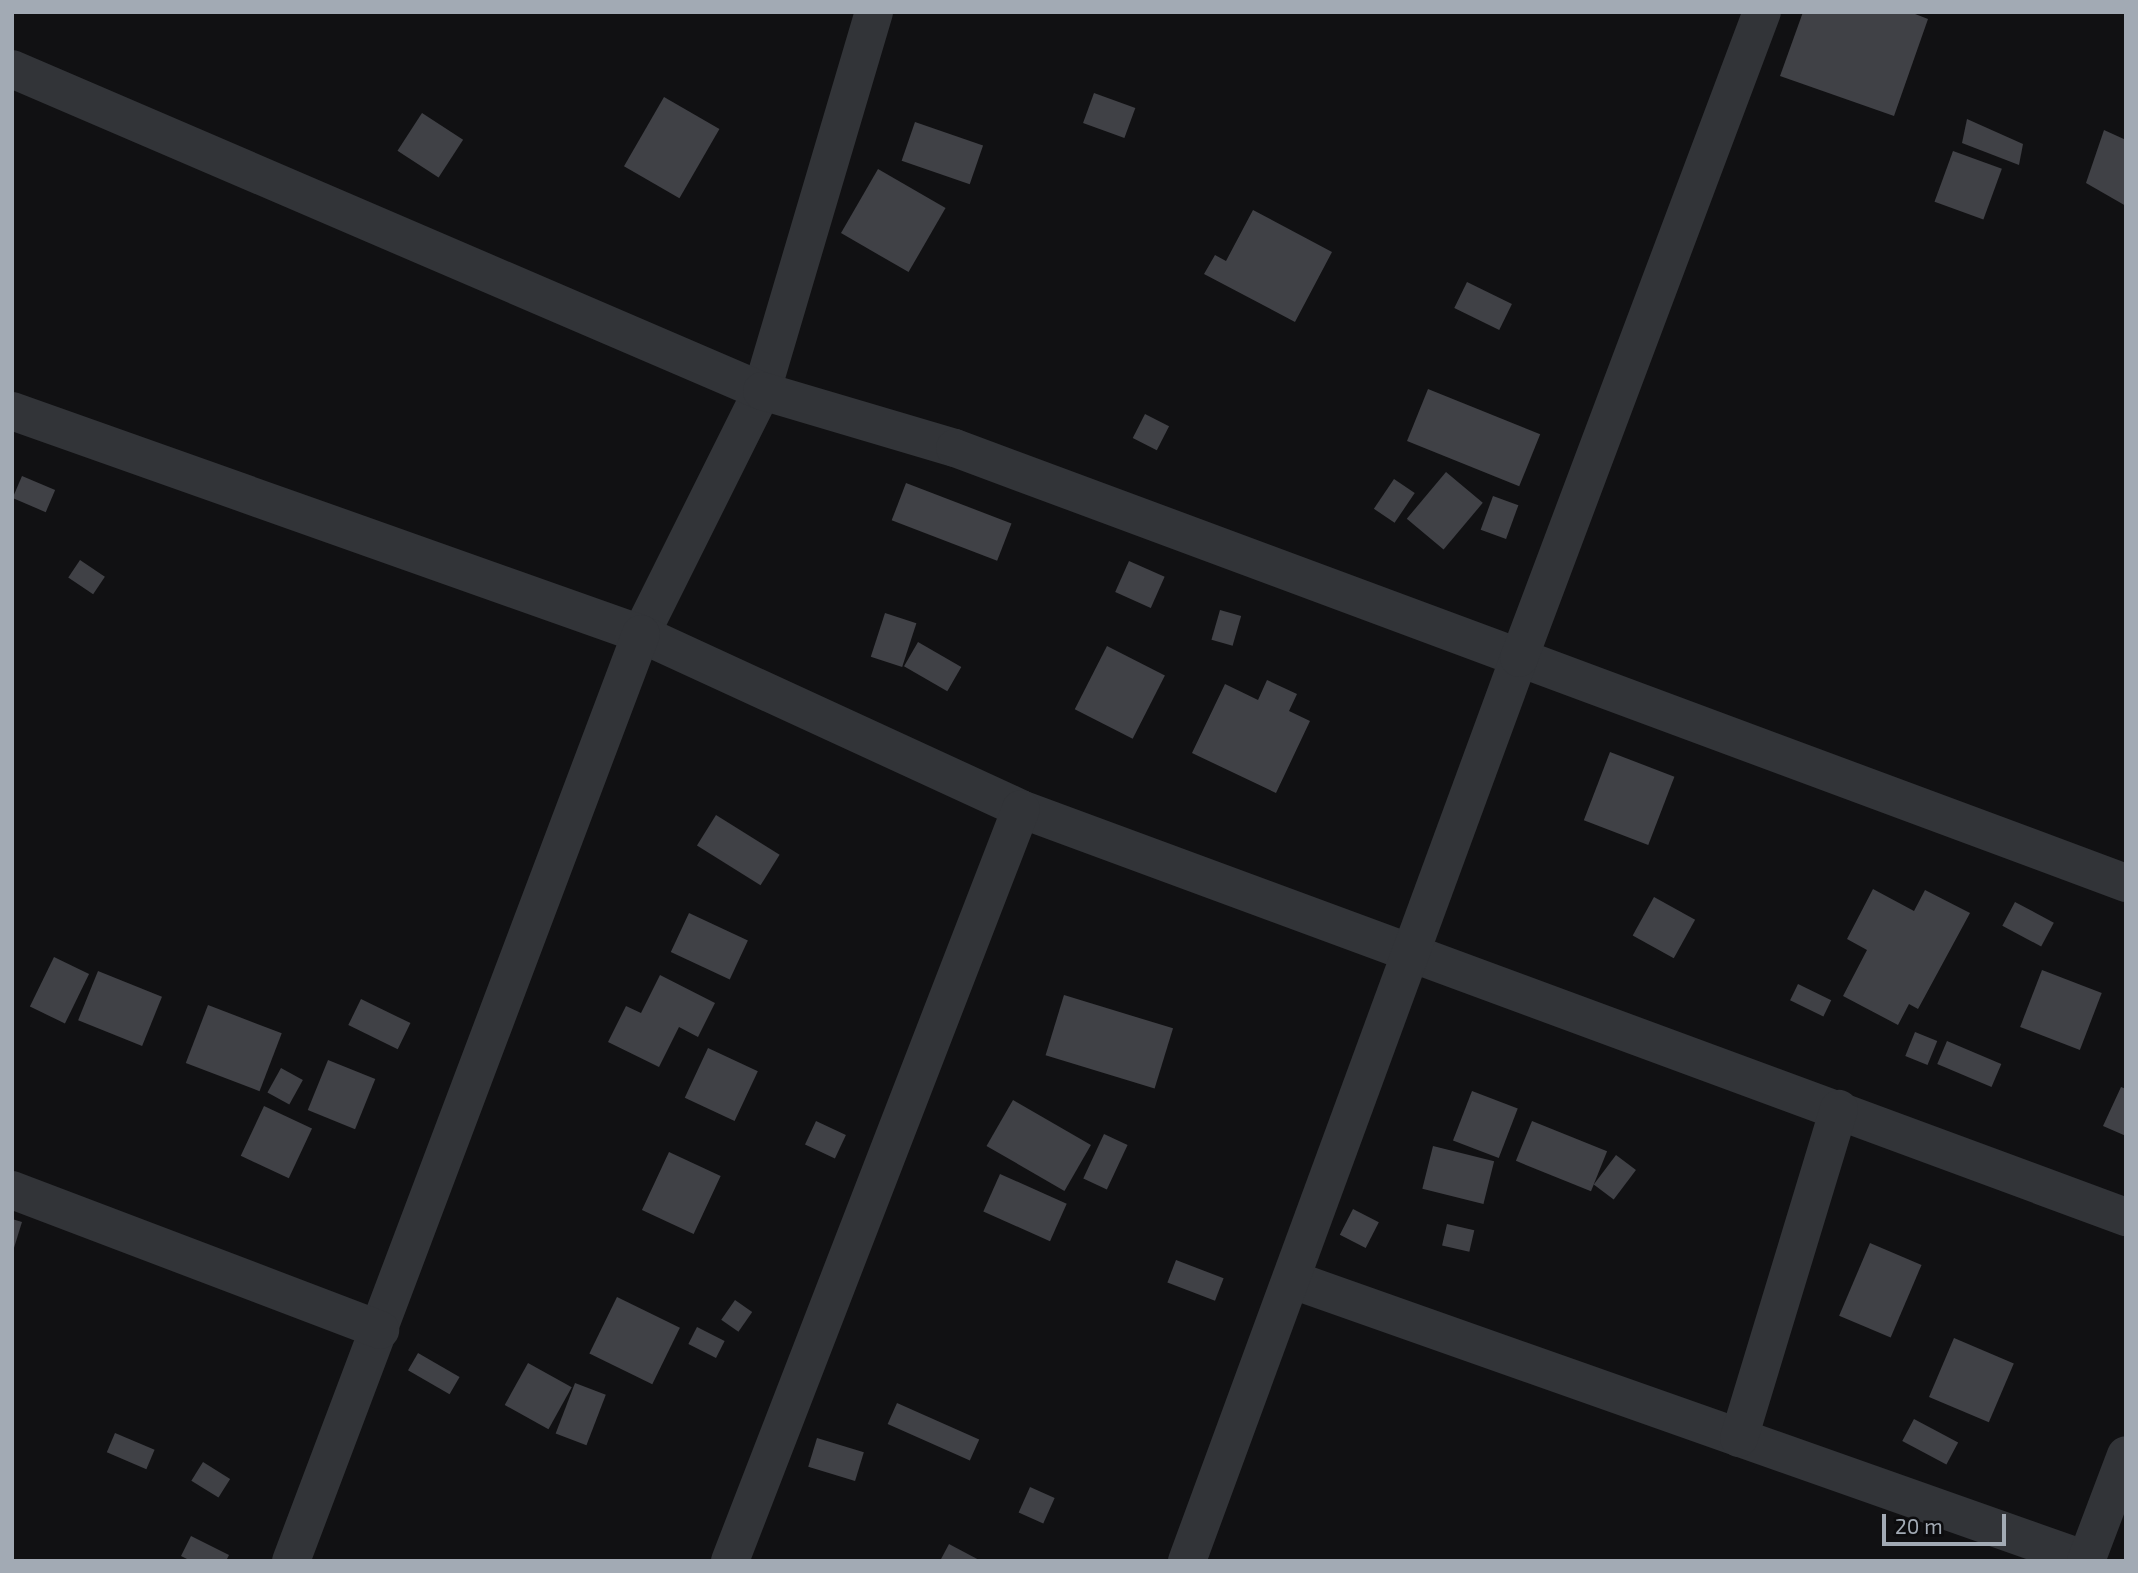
<!DOCTYPE html>
<style>
body{margin:0}
#map{position:relative;width:2138px;height:1573px;overflow:hidden;background:#111113;font-family:"Exo 2",sans-serif}
div>[style]{position:absolute}
.building>*{inset:0;background:#404146;transform-origin:0 0}
.street>*{height:38px;margin:-19px;padding:0 19px;transform-origin:19px;border-radius:19px;background:#323438}
span{translate:-50% -50%;white-space:nowrap;text-align:center;line-height:1.15;-webkit-text-stroke:6px #0c0c0e;paint-order:stroke}
.frame{position:absolute;inset:0;border:14px solid #a2aab4;pointer-events:none}
.scale{position:absolute;left:1882px;top:1514px;width:124px;height:32px;box-sizing:border-box;border:4px solid #a2aab4;border-top:0;padding-left:9px;font-size:21px;line-height:24px;white-space:nowrap;color:#a2aab4;-webkit-text-stroke:5px #0c0c0e;paint-order:stroke}
</style>
<div id="map">
<div class="building">
<i style="clip-path:polygon(1803px 12px,1910px 12px,1928px 19px,1894px 116px,1780px 76px)"></i>
<i style="left:1094px;top:93px;width:44px;height:32px;rotate:20deg"></i>
<i style="left:664px;top:97px;width:64px;height:80px;rotate:30deg"></i>
<i style="left:422px;top:113px;width:49px;height:45px;rotate:33deg"></i>
<i style="clip-path:polygon(1967px 119px,2023px 144px,2019px 165px,1962px 143px)"></i>
<i style="left:915px;top:122px;width:72px;height:41px;rotate:19deg"></i>
<i style="clip-path:polygon(2104px 130px,2126px 140px,2126px 206px,2086px 183px)"></i>
<i style="left:1953px;top:151px;width:52px;height:54px;rotate:20deg"></i>
<i style="left:878px;top:169px;width:78px;height:74px;rotate:30deg"></i>
<i style="clip-path:polygon(1253px 210px,1332px 252px,1295px 322px,1204px 274px,1215px 255px,1226px 261px)"></i>
<i style="left:1467px;top:282px;width:50px;height:29px;rotate:26deg"></i>
<i style="left:1428px;top:389px;width:121px;height:56px;rotate:22deg"></i>
<i style="left:1145px;top:414px;width:27px;height:27px;rotate:27deg"></i>
<i style="left:1446px;top:472px;width:48px;height:61px;rotate:40deg"></i>
<i style="left:22px;top:476px;width:36px;height:24px;rotate:23deg"></i>
<i style="left:1394px;top:479px;width:25px;height:36px;rotate:34deg"></i>
<i style="left:906px;top:483px;width:113px;height:40px;rotate:21deg"></i>
<i style="left:1493px;top:496px;width:27px;height:36px;rotate:20deg"></i>
<i style="left:80px;top:560px;width:30px;height:21px;rotate:34deg"></i>
<i style="left:1129px;top:561px;width:39px;height:34px;rotate:24deg"></i>
<i style="left:1220px;top:610px;width:22px;height:31px;rotate:16deg"></i>
<i style="left:885px;top:613px;width:33px;height:46px;rotate:18deg"></i>
<i style="left:918px;top:642px;width:50px;height:28px;rotate:30deg"></i>
<i style="left:1107px;top:646px;width:65px;height:71px;rotate:27deg"></i>
<i style="clip-path:polygon(1267px 680px,1297px 694px,1289px 711px,1310px 721px,1276px 793px,1192px 753px,1225px 684px,1258px 700px)"></i>
<i style="left:1610px;top:752px;width:69px;height:73px;rotate:21deg"></i>
<i style="left:716px;top:815px;width:75px;height:36px;rotate:32deg"></i>
<i style="clip-path:polygon(1873px 889px,1914px 911px,1925px 890px,1970px 913px,1918px 1009px,1909px 1004px,1898px 1025px,1843px 996px,1867px 950px,1847px 939px)"></i>
<i style="left:1654px;top:897px;width:47px;height:44px;rotate:29deg"></i>
<i style="left:2015px;top:902px;width:44px;height:27px;rotate:28deg"></i>
<i style="left:689px;top:913px;width:65px;height:43px;rotate:25deg"></i>
<i style="left:54px;top:957px;width:39px;height:55px;rotate:26deg"></i>
<i style="left:2042px;top:970px;width:64px;height:61px;rotate:21deg"></i>
<i style="left:98px;top:971px;width:69px;height:53px;rotate:22deg"></i>
<i style="clip-path:polygon(660px 975px,715px 1003px,698px 1037px,679px 1027px,659px 1067px,608px 1042px,626px 1006px,641px 1013px)"></i>
<i style="left:1798px;top:984px;width:37px;height:18px;rotate:26deg"></i>
<i style="left:1064px;top:995px;width:114px;height:63px;rotate:17deg"></i>
<i style="left:361px;top:999px;width:55px;height:29px;rotate:26deg"></i>
<i style="left:208px;top:1005px;width:79px;height:62px;rotate:21deg"></i>
<i style="left:1915px;top:1032px;width:24px;height:26px;rotate:22deg"></i>
<i style="left:1947px;top:1041px;width:59px;height:25px;rotate:23deg"></i>
<i style="left:708px;top:1048px;width:55px;height:55px;rotate:25deg"></i>
<i style="left:328px;top:1060px;width:51px;height:54px;rotate:22deg"></i>
<i style="left:281px;top:1068px;width:25px;height:28px;rotate:29deg"></i>
<i style="clip-path:polygon(2121px 1087px,2126px 1089px,2126px 1136px,2103px 1126px)"></i>
<i style="left:1472px;top:1091px;width:49px;height:53px;rotate:21deg"></i>
<i style="left:1013px;top:1100px;width:90px;height:53px;rotate:30deg"></i>
<i style="left:264px;top:1106px;width:53px;height:55px;rotate:25deg"></i>
<i style="left:816px;top:1121px;width:33px;height:26px;rotate:25deg"></i>
<i style="left:1532px;top:1121px;width:81px;height:43px;rotate:22deg"></i>
<i style="left:1104px;top:1134px;width:26px;height:49px;rotate:25deg"></i>
<i style="left:1433px;top:1146px;width:63px;height:44px;rotate:14deg"></i>
<i style="left:669px;top:1152px;width:57px;height:64px;rotate:25deg"></i>
<i style="left:1616px;top:1155px;width:25px;height:37px;rotate:37deg"></i>
<i style="left:1000px;top:1174px;width:73px;height:41px;rotate:24deg"></i>
<i style="left:1353px;top:1209px;width:29px;height:29px;rotate:27deg"></i>
<i style="clip-path:polygon(12px 1219px,22px 1222px,13px 1251px,12px 1251px)"></i>
<i style="left:1447px;top:1224px;width:28px;height:22px;rotate:13deg"></i>
<i style="left:1870px;top:1243px;width:56px;height:79px;rotate:23deg"></i>
<i style="left:1176px;top:1260px;width:51px;height:24px;rotate:21deg"></i>
<i style="left:617px;top:1297px;width:70px;height:63px;rotate:26deg"></i>
<i style="left:735px;top:1300px;width:21px;height:24px;rotate:35deg"></i>
<i style="left:697px;top:1327px;width:31px;height:19px;rotate:27deg"></i>
<i style="left:1954px;top:1338px;width:65px;height:64px;rotate:23deg"></i>
<i style="left:418px;top:1353px;width:48px;height:20px;rotate:30deg"></i>
<i style="left:528px;top:1363px;width:50px;height:48px;rotate:29deg"></i>
<i style="left:575px;top:1383px;width:33px;height:54px;rotate:21deg"></i>
<i style="left:897px;top:1403px;width:90px;height:23px;rotate:24deg"></i>
<i style="left:1914px;top:1419px;width:50px;height:25px;rotate:28deg"></i>
<i style="left:115px;top:1433px;width:43px;height:21px;rotate:23deg"></i>
<i style="left:817px;top:1438px;width:49px;height:30px;rotate:17deg"></i>
<i style="left:203px;top:1462px;width:32px;height:22px;rotate:32deg"></i>
<i style="left:1030px;top:1487px;width:27px;height:28px;rotate:24deg"></i>
<i style="clip-path:polygon(191px 1536px,229px 1555px,226px 1561px,191px 1561px,181px 1556px)"></i>
<i style="clip-path:polygon(949px 1544px,981px 1561px,940px 1561px)"></i>
</div>
<div class="street">
<i style="left:874px;top:12px;width:395px;rotate:106.5deg"></i>
<i style="left:762px;top:391px;width:271px;rotate:116.5deg"></i>
<i style="left:641px;top:634px;width:418px;rotate:24.7deg"></i>
<i style="left:1021px;top:809px;width:1178px;rotate:20.27deg"></i>
<i style="left:12px;top:69px;width:816px;rotate:23.24deg"></i>
<i style="left:762px;top:391px;width:201px;rotate:16.5deg"></i>
<i style="left:955px;top:448px;width:1249px;rotate:20.38deg"></i>
<i style="left:12px;top:411px;width:667px;rotate:19.52deg"></i>
<i style="left:641px;top:634px;width:991px;rotate:110.68deg"></i>
<i style="left:12px;top:1190px;width:394px;rotate:20.8deg"></i>
<i style="left:1293px;top:1280px;width:841px;rotate:19.45deg"></i>
<i style="left:1739px;top:1438px;width:344px;rotate:-73.1deg"></i>
<i style="left:730px;top:1561px;width:806px;rotate:-68.85deg"></i>
<i style="left:1187px;top:1561px;width:962px;rotate:-69.81deg"></i>
<i style="left:1519px;top:658px;width:690px;rotate:-69.39deg"></i>
<i style="left:2086px;top:1561px;width:113px;rotate:-69.3deg"></i>
</div>
<div class="frame"></div>
<div class="scale">20 m</div>
</div>
